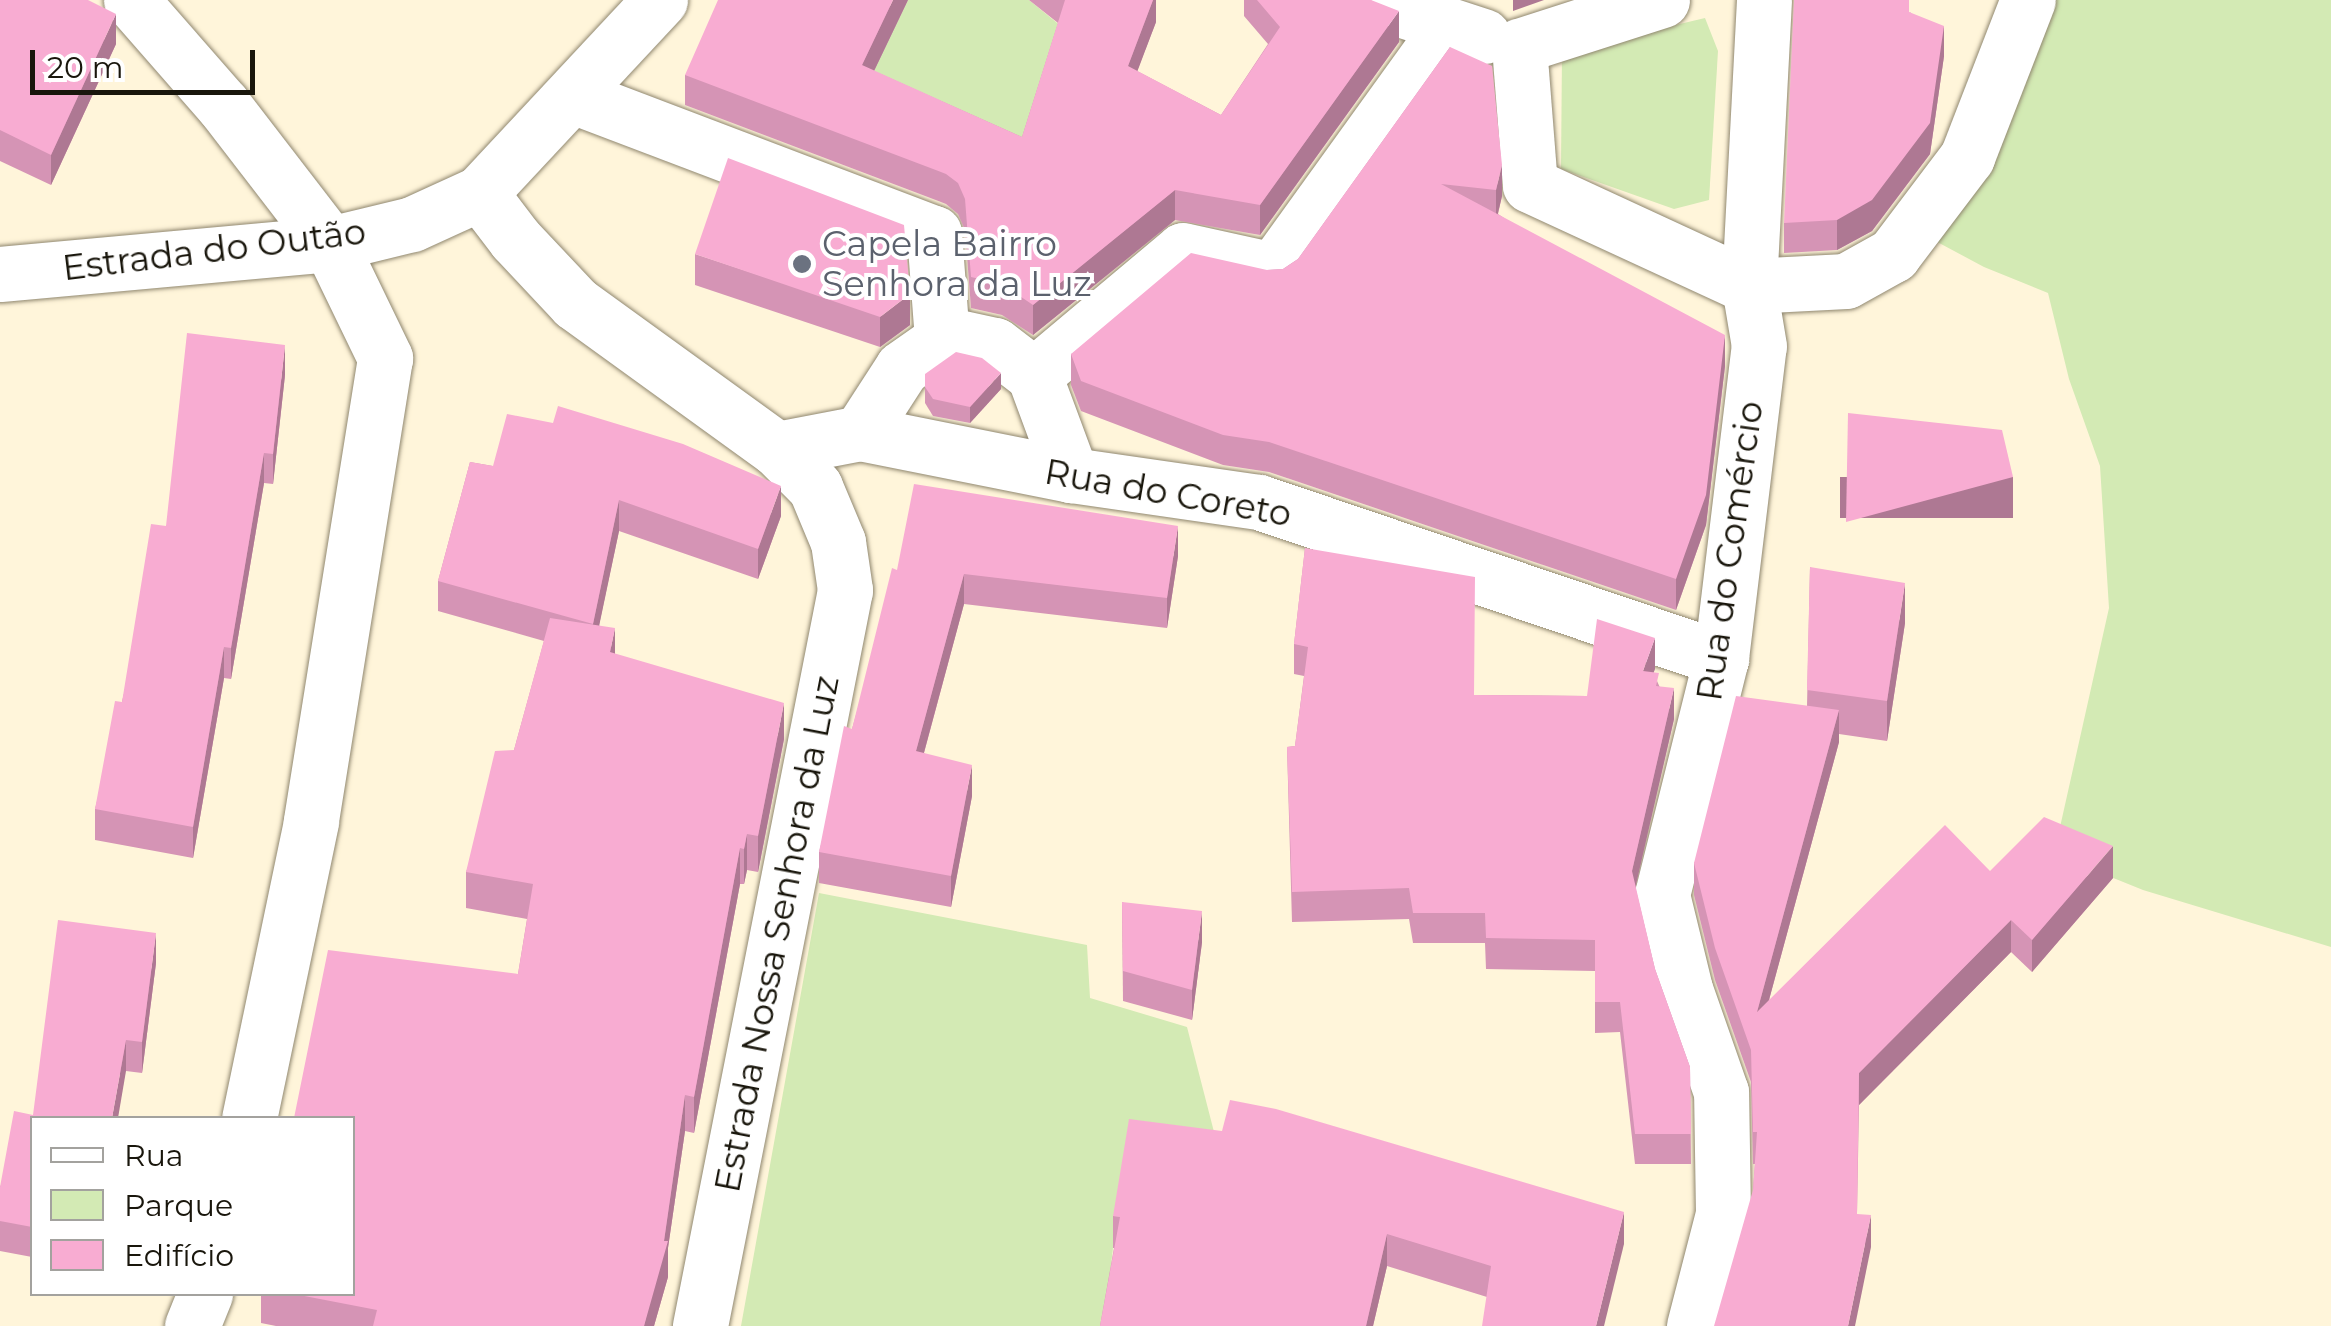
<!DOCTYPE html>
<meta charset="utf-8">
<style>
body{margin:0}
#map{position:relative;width:2331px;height:1326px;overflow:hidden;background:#fff5da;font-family:Montserrat,sans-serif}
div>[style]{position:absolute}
.green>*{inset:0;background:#d3eab4}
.roads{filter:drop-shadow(0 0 2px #90876f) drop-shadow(0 0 2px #90876f)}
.minor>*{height:55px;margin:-27.5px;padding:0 27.5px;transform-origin:27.5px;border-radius:27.5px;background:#fff}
.wall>*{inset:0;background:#d594b5}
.shaded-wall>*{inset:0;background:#ae7893;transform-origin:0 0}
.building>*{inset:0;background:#f8acd2}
.dots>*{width:28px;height:28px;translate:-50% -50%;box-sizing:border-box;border:5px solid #fff;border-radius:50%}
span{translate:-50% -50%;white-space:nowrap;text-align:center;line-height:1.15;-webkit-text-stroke:8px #fff;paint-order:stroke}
.worship-label{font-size:35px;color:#5b616d}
.left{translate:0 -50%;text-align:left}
.street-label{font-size:35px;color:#19160c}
.legend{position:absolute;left:30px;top:1116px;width:325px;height:180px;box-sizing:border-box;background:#fff;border:2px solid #a3a29e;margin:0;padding:12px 18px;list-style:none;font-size:30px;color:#19160c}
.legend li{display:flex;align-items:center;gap:20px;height:50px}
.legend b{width:50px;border:2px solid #a3a29e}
.scale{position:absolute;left:30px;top:50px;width:225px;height:45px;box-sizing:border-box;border:5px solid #19160c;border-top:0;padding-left:12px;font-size:30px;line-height:35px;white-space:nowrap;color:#19160c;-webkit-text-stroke:8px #fff;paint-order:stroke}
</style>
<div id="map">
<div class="green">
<i style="clip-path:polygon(908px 0,1029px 0,1095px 54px,1023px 165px,810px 74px,886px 44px)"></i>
<i style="clip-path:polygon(2028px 0,2331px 0,2331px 947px,2143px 890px,2054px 854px,2109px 608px,2100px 466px,2069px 379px,2048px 293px,1984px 267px,1913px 229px)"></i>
<i style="clip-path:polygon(1705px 18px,1718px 51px,1709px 200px,1674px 209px,1561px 169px,1562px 52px)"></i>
<i style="clip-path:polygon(819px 893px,1087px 945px,1090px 998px,1187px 1027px,1222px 1163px,1113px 1248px,1104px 1326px,741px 1326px)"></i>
</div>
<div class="roads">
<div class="minor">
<i style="left:131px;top:0;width:140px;rotate:48.8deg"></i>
<i style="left:223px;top:105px;width:175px;rotate:52.4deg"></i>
<i style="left:330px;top:244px;width:127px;rotate:64.2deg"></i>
<i style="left:385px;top:358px;width:470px;rotate:99.1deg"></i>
<i style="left:311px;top:822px;width:302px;rotate:101.8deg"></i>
<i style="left:1372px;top:0;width:117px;rotate:18deg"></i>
<i style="left:1662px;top:0;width:150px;rotate:162.2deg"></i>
<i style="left:1519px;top:46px;width:139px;rotate:85.5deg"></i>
<i style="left:1530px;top:185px;width:241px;rotate:24.8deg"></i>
<i style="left:1749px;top:286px;width:97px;rotate:-3deg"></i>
<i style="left:1846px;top:281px;width:54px;rotate:-29deg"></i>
<i style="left:1893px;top:255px;width:123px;rotate:-52.9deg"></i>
<i style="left:1967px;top:157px;width:168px;rotate:-68.8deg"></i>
<i style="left:573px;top:96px;width:386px;rotate:20.8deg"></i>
<i style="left:934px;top:233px;width:107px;rotate:85.7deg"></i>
<i style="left:480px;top:193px;width:58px;rotate:52.7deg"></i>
<i style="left:515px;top:239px;width:88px;rotate:46.8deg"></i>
<i style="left:575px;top:303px;width:249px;rotate:35.9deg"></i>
<i style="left:777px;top:449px;width:54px;rotate:45deg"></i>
<i style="left:815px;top:487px;width:60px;rotate:67.3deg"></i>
<i style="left:838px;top:542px;width:49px;rotate:81.7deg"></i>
<i style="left:845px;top:590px;width:750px;rotate:101.15deg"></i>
<i style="left:0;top:274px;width:331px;rotate:-5.2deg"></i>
<i style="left:330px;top:244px;width:84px;rotate:-13.7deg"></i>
<i style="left:412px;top:224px;width:75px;rotate:-24.5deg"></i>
<i style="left:480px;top:193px;width:264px;rotate:-47deg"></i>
<i style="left:1034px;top:375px;width:194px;rotate:-40deg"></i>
<i style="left:1183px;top:250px;width:92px;rotate:12.5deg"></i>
<i style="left:1273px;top:270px;width:299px;rotate:-54.2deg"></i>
<i style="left:860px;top:433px;width:77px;rotate:-57.1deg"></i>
<i style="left:902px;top:368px;width:57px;rotate:-35.1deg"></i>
<i style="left:949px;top:335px;width:47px;rotate:12.3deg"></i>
<i style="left:995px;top:345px;width:49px;rotate:37.6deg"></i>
<i style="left:1034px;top:375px;width:107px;rotate:69.7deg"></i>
<i style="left:777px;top:449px;width:85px;rotate:-10.9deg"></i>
<i style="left:860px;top:433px;width:215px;rotate:11.3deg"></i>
<i style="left:1071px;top:475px;width:190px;rotate:8.2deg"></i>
<i style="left:1259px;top:502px;width:488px;rotate:18.7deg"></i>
<i style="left:192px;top:1326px;width:35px;rotate:-68deg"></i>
<i style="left:1694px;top:1326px;width:116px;rotate:-75.5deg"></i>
<i style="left:1723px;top:1214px;width:122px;rotate:-90.9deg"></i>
<i style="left:1721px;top:1092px;width:109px;rotate:-109.3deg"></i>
<i style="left:1685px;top:989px;width:97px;rotate:-103.7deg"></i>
<i style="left:1662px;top:895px;width:244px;rotate:-76deg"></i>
<i style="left:1721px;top:658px;width:314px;rotate:-83.1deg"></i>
<i style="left:1759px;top:346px;width:61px;rotate:-99.5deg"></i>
<i style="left:1749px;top:286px;width:286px;rotate:-87deg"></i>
</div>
</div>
<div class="wall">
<i style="clip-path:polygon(0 0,116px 44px,51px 185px,0 161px)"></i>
<i style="clip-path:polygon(908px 0,874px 71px,1022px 137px,1058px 23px,1029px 0,1156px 0,1156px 22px,1137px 71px,1221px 115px,1268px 44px,1244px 16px,1244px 0,1371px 0,1399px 42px,1260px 235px,1175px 220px,1033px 335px,1002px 315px,971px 308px,965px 230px,958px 214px,946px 204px,685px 105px,685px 75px)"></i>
<i style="clip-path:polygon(1910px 12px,1944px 56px,1930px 154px,1872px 231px,1837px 250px,1784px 253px,1784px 223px)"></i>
<i style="clip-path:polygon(1450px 47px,1502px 196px,1498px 214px,1725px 366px,1706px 525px,1676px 610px,1269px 472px,1223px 465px,1081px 411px,1071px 385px,1071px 354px,1267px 270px,1283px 269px,1298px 259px)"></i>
<i style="clip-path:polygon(695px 254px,910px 325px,880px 347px,695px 285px)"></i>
<i style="clip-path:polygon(925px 374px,1001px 389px,970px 423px,933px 416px,925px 403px)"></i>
<i style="clip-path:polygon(285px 375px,273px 484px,264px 483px,231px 679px,224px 678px,193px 858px,95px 840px,95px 809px,166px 526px)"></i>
<i style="clip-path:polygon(470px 462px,781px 516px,758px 579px,619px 531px,599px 625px,615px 654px,784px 739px,758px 872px,747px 870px,744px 884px,740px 884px,694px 1133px,685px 1131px,668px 1248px,668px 1277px,654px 1326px,276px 1326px,261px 1323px,261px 1294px,352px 1294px,518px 974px,527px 919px,466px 908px,466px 872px,514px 750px,544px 641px,438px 611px,438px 581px)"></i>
<i style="clip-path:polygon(1305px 548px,1474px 695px,1587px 696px,1655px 669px,1653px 672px,1674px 719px,1635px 886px,1655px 969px,1690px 1067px,1691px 1164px,1635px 1164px,1620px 1032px,1595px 1033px,1595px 971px,1486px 969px,1485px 943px,1413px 943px,1409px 919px,1292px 922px,1287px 747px,1295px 746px,1304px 676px,1294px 674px,1294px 644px)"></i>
<i style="clip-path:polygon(1178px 556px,1167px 628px,964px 604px,924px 753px,972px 796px,951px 907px,819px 883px,819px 852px,852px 729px,897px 570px)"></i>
<i style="clip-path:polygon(1810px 567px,1905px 623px,1887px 741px,1839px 734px,1839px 742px,1769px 1000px,1990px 871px,2113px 878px,2032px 972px,2011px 952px,1859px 1105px,1857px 1214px,1871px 1247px,1753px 1190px,1755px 1164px,1753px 1164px,1751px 1082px,1715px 980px,1694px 895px,1694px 863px,1807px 706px)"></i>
<i style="clip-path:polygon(1122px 902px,1202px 942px,1192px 1020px,1123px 1001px)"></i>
<i style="clip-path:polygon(156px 963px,142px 1073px,126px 1071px,32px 1118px,32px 1257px,0 1251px,0 1187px,33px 1115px)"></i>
<i style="clip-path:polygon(1113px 1216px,1624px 1244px,1487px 1297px,1387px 1266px,1373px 1326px,1100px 1326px,1114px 1248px,1113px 1248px)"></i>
</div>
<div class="shaded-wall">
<i style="clip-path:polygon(893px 0,908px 0,862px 96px,862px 65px)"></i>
<i style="clip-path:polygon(1153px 0,1156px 0,1156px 22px,1128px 96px,1128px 66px)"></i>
<i style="clip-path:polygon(1513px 0,1544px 0,1513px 11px)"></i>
<i style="clip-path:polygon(1399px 11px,1399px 42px,1260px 235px,1260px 205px)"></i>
<i style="clip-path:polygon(116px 14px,116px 44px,51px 185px,51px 155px)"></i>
<i style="clip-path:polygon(1944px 26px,1944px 56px,1930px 154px,1872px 231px,1837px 250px,1837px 220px)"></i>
<i style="clip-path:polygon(1502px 165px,1502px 196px,1496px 221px,1496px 190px)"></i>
<i style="clip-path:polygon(1175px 190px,1175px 220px,1033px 335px,1033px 305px)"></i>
<i style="clip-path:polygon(910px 294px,910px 325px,880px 347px,880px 317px)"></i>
<i style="clip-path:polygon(1725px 335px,1725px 366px,1706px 525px,1676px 610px,1676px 579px)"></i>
<i style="clip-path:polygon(285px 345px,285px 375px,273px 484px,273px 454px)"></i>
<i style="clip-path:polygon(1001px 373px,1001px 389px,970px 423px,970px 407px)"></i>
<i style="clip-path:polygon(264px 453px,264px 483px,231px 679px,231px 648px)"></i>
<i style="left:2013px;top:477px;width:41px;height:173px;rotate:90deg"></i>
<i style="clip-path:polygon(781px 486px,781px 516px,758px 579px,758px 549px)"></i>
<i style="clip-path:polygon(619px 500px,619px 531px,593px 655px,593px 624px)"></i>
<i style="clip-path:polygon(1178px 526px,1178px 556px,1167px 628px,1167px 598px)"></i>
<i style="clip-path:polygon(964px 574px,964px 604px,916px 782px,916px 751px)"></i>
<i style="clip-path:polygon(1905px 583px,1905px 623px,1887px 741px,1887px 701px)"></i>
<i style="clip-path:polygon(615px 628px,615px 664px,610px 652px)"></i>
<i style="clip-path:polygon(1655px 638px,1655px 669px,1643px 701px,1643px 671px)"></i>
<i style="clip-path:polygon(224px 647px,224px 678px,193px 858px,193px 827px)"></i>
<i style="clip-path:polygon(1674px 688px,1674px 719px,1632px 902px,1632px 871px)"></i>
<i style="clip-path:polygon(784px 703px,784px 739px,758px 872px,758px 836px)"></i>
<i style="clip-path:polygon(1839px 710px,1839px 742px,1757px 1044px,1757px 1012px)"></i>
<i style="clip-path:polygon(972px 765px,972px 796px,951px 907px,951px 876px)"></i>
<i style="clip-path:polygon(747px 834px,747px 870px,744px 884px,744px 849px)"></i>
<i style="clip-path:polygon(2113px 846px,2113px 878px,2032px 972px,2032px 940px)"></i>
<i style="clip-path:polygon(740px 848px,740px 884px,694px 1133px,694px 1097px)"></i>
<i style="clip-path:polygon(1202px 911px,1202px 942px,1192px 1020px,1192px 990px)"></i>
<i style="clip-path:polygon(2011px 920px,2011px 952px,1859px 1105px,1859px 1073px)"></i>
<i style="clip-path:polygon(156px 933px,156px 963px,142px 1073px,142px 1042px)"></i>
<i style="clip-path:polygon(126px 1040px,126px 1071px,118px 1118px,112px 1118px)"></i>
<i style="clip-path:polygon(685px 1095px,685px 1131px,668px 1248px,668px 1277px,654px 1326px,644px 1326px,664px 1241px)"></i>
<i style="clip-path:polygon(1624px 1212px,1624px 1244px,1604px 1326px,1596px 1326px)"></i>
<i style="clip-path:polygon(1871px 1215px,1871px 1247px,1855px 1326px,1848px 1326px)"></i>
<i style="clip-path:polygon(1387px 1234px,1387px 1266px,1373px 1326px,1366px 1326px)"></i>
</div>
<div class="building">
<i style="clip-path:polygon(0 0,88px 0,116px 14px,51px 155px,0 130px)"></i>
<i style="clip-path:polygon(718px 0,893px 0,862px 65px,1022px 137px,1065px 0,1153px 0,1128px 66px,1221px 115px,1280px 27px,1257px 0,1371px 0,1399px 11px,1260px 205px,1175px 190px,1033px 305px,1002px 284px,971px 277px,965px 199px,958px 183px,946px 174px,685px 75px)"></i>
<i style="clip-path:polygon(1794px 0,1909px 0,1909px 12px,1944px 26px,1930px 123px,1872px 200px,1837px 220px,1784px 223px)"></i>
<i style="clip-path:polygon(1450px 47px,1492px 66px,1502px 165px,1496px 190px,1441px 184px,1725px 335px,1706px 495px,1676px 579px,1269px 442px,1223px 435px,1081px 381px,1071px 354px,1191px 253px,1267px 270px,1283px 269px,1298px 259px)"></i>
<i style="clip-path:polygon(728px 158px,904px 225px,910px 294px,880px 317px,695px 254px)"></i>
<i style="clip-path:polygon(187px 333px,285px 345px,273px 454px,264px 453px,231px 648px,224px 647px,193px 827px,95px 809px,115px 701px,122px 702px,151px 524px,166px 526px)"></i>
<i style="clip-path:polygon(956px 352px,982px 358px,1001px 373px,970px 407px,933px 399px,925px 387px,925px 374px)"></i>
<i style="clip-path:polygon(558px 406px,683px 444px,781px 486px,758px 549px,619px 500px,593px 624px,438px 581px,470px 462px,493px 466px,507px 414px,553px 423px)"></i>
<i style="clip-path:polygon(1848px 413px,2002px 430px,2013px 477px,1846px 522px)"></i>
<i style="clip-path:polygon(914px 484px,1178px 526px,1167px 598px,964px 574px,916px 751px,972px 765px,951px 876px,819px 852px,844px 726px,852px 729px,892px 568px,897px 570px)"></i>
<i style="clip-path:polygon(1305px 548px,1475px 577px,1474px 695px,1587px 696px,1597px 619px,1655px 638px,1643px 671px,1659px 673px,1656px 686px,1674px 688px,1632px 871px,1655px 969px,1690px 1067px,1691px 1134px,1635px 1134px,1620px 1002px,1595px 1002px,1595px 940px,1486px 938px,1485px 913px,1413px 913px,1409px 888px,1292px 892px,1287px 747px,1295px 746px,1308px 647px,1294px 644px)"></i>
<i style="clip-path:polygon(1810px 567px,1905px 583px,1887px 701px,1807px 690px)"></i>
<i style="clip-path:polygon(550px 618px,615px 628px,610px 652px,784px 703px,758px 836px,747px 834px,744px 849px,740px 848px,694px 1097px,685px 1095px,664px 1241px,668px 1241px,644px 1326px,373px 1326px,377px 1310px,294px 1294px,352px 1294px,352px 1118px,294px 1118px,328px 950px,518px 974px,533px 884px,466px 872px,495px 751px,514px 750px)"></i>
<i style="clip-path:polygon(1736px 696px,1839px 710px,1757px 1012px,1945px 825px,1990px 871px,2044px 817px,2113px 846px,2032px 940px,2011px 920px,1859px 1073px,1857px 1214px,1871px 1215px,1848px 1326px,1714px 1326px,1753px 1190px,1757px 1132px,1753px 1132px,1751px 1050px,1715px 948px,1694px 863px)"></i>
<i style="clip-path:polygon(1122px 902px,1202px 911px,1192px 990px,1123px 971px)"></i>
<i style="clip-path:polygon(58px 920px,156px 933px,142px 1042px,126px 1040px,112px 1118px,32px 1118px,32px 1227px,0 1221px,0 1187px,14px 1111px,33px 1115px)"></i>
<i style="clip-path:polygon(1230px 1100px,1276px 1109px,1624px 1212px,1596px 1326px,1482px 1326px,1491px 1266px,1387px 1234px,1366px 1326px,1100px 1326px,1120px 1217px,1113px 1216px,1129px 1119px,1222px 1131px)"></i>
</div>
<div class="dots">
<i style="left:802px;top:264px;background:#6b7280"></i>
</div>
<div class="worship-label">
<span class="left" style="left:822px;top:264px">Capela Bairro<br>Senhora da Luz</span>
</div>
<div class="street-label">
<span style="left:214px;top:250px;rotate:-7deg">Estrada do Outão</span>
<span style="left:1168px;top:493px;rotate:10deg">Rua do Coreto</span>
<span style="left:1730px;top:551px;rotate:-82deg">Rua do Comércio</span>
<span style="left:777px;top:934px;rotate:-79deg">Estrada Nossa Senhora da Luz</span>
</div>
<ul class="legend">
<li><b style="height:12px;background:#fff"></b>Rua</li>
<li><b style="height:28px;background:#d3eab4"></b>Parque</li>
<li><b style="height:28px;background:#f8acd2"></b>Edifício</li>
</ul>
<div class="scale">20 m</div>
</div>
